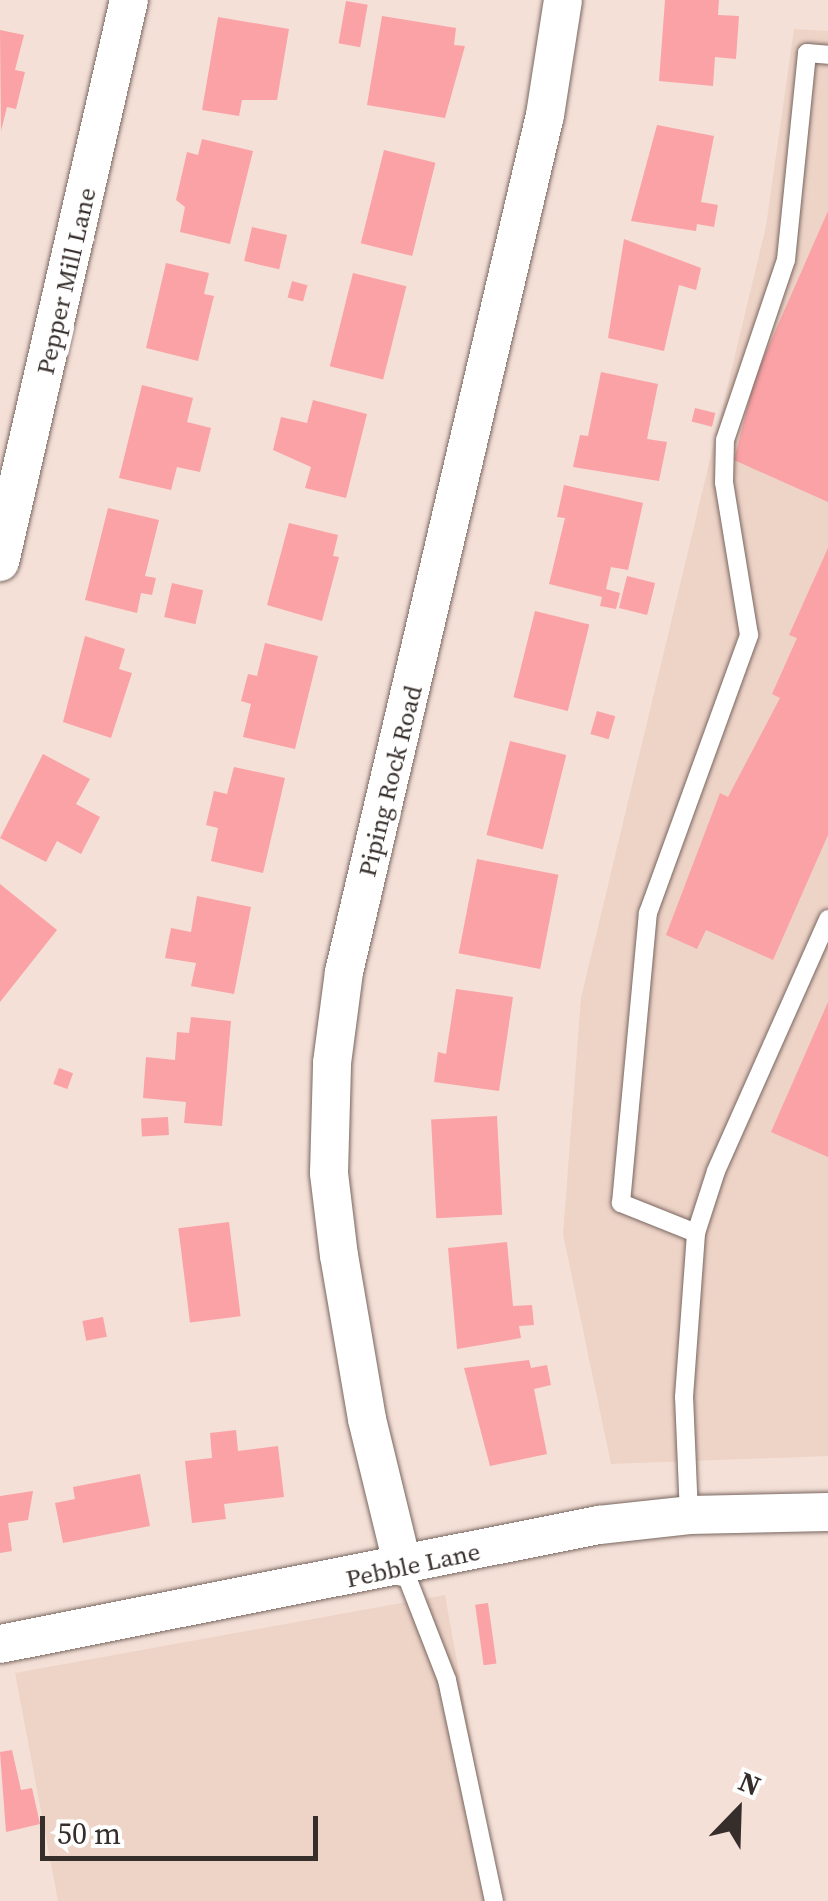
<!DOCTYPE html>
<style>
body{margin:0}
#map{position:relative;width:828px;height:1901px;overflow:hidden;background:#f4e0d7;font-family:"Source Serif 4",serif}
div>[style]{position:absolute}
.built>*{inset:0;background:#eed3c7}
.building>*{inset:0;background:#faa2a6;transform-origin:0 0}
.roads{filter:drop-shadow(0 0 2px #796760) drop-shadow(0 0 2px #796760)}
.lane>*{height:18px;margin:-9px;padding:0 9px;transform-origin:9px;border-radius:9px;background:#fff}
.street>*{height:38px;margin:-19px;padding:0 19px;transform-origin:19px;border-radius:19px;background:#fff}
span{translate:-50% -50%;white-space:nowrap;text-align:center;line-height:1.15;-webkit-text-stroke:8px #fff;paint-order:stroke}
.street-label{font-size:25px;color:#362e2b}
.north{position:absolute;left:688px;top:1761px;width:100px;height:100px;-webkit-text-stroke:8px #fff;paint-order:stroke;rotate:23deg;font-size:28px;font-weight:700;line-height:40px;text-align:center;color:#362e2b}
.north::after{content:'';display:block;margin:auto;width:35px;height:45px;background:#362e2b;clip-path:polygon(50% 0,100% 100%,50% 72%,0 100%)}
.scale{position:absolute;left:40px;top:1816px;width:278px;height:45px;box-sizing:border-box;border:5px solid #362e2b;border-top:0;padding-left:12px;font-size:30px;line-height:35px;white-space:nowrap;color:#362e2b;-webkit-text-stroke:8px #fff;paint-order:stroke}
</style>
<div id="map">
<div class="built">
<i style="clip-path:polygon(794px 29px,828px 31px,828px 1456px,611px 1464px,563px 1234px,581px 998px,766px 226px)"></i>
<i style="clip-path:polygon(445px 1595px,500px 1901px,58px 1901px,15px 1673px)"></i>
</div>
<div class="building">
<i style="clip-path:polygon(665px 0,719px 0,718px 15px,739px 16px,736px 59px,715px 57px,713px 86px,659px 81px)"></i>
<i style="left:346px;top:1px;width:22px;height:43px;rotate:10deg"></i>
<i style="clip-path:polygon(382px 16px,456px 28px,454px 45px,465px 46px,445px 118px,367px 105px)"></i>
<i style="clip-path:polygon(218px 17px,289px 29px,277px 100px,242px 100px,239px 116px,202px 110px)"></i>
<i style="clip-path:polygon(0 30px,24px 35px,15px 70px,25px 72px,16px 109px,7px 107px,1px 131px)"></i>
<i style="clip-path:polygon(657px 125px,714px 136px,701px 202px,718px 205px,714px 227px,697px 224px,696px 231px,631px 221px)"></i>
<i style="clip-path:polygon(202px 139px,253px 151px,230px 244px,180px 232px,185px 207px,176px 200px,187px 152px,198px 155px)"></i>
<i style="left:384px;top:150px;width:53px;height:96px;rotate:14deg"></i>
<i style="clip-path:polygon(828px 211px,828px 502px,734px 460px,755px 377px)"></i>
<i style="left:252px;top:227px;width:36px;height:35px;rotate:13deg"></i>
<i style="clip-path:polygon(624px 239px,701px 268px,696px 290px,679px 285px,664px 351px,608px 338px)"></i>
<i style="clip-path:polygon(166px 263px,209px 273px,204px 294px,214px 296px,198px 361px,146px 348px)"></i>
<i style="left:353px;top:273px;width:55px;height:96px;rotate:14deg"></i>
<i style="left:292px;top:281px;width:16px;height:17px;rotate:15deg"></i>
<i style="clip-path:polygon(601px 372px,658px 384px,647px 439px,667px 442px,659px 481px,573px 467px,580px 435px,588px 436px)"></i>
<i style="clip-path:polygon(142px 385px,193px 398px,187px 422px,211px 428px,200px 472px,177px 467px,171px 490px,119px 478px)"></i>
<i style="clip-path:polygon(313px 400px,367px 414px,346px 498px,305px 488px,311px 467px,273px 450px,281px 417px,307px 423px)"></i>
<i style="left:695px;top:408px;width:21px;height:14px;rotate:14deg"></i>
<i style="clip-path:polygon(564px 485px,643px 503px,628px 570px,611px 567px,606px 589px,620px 593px,616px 609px,600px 606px,602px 597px,549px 584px,565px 518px,557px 517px)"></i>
<i style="clip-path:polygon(108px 508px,159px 520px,145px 576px,156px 578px,152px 595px,141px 593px,137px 613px,85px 600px)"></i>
<i style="clip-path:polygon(289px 523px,338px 535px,333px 556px,339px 557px,322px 621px,267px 605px)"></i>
<i style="clip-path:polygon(828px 548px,828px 835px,773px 960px,706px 930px,697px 949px,666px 935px,720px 793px,728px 797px,780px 698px,772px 694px,797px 638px,789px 635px)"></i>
<i style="left:627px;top:576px;width:29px;height:33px;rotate:14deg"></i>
<i style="left:172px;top:583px;width:32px;height:35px;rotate:13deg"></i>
<i style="left:535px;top:611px;width:56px;height:89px;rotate:14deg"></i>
<i style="clip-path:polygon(85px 636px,125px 649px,119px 669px,132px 673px,111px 738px,63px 722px)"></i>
<i style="clip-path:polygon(265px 643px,318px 656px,295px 749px,243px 737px,251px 704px,241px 701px,248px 674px,257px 676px)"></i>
<i style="left:597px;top:711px;width:19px;height:24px;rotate:16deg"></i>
<i style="left:510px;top:741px;width:58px;height:97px;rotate:14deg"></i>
<i style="clip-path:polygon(43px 754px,90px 779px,76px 804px,100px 817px,81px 854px,57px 841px,46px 862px,0 838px)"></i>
<i style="clip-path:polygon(234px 767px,285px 778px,263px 873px,211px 861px,218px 828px,206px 825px,214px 791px,227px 794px)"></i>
<i style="left:477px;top:859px;width:83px;height:96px;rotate:11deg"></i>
<i style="clip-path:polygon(0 884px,57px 930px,0 1002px)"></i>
<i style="clip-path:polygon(197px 896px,251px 907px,234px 994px,191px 986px,196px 963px,165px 958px,171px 928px,191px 932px)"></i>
<i style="clip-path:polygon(456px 989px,513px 997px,499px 1091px,434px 1082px,438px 1052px,446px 1054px)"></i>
<i style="clip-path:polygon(828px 1002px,828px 1157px,771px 1132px)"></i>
<i style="clip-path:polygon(191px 1017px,231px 1021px,222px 1126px,184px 1123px,186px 1102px,143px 1098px,146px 1057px,175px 1060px,177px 1032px,189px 1033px)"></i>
<i style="left:59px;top:1068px;width:15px;height:17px;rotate:20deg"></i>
<i style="left:497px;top:1116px;width:99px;height:66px;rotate:87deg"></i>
<i style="left:168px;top:1117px;width:18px;height:27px;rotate:87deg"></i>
<i style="left:229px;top:1222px;width:95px;height:51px;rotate:83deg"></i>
<i style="clip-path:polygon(507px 1242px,513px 1306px,532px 1305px,534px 1325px,519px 1326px,521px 1338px,457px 1349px,448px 1248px)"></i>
<i style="left:103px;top:1317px;width:20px;height:21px;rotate:79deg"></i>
<i style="clip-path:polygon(529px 1360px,531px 1368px,547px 1365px,551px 1385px,534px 1389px,547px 1454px,490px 1466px,464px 1368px)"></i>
<i style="clip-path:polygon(236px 1430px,238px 1451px,278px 1446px,284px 1497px,224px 1504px,226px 1519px,192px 1523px,185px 1461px,212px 1458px,210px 1433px)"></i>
<i style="clip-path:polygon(140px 1474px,150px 1526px,63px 1543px,55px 1503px,75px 1499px,73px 1487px)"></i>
<i style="clip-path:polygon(33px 1491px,28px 1520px,8px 1523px,12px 1551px,0 1553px,0 1496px)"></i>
<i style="left:488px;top:1603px;width:61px;height:13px;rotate:82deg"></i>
<i style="clip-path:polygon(12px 1750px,21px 1790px,32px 1788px,40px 1824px,6px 1832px,0 1752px)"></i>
</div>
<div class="roads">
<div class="lane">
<i style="left:696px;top:1233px;width:81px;rotate:-158.2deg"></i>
<i style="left:621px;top:1203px;width:291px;rotate:-84.7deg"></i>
<i style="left:648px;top:913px;width:296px;rotate:-70deg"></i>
<i style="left:749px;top:635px;width:154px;rotate:-99.3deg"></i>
<i style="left:724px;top:483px;width:43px;rotate:-88.7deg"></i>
<i style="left:725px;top:440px;width:190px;rotate:-71.3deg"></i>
<i style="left:786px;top:260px;width:208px;rotate:-84.2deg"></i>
<i style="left:807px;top:53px;width:21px;rotate:5deg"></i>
<i style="left:689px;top:1515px;width:118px;rotate:-92.4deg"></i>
<i style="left:684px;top:1397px;width:164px;rotate:-85.8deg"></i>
<i style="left:696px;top:1233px;width:65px;rotate:-72.1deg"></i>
<i style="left:716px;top:1171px;width:276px;rotate:-66deg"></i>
<i style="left:403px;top:1567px;width:121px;rotate:68.7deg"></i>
<i style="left:447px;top:1680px;width:226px;rotate:78deg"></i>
</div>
<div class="street">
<i style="left:0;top:562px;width:577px;rotate:-77.07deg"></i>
<i style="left:403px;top:1567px;width:152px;rotate:-103.7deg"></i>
<i style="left:367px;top:1419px;width:165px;rotate:-99.7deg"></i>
<i style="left:339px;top:1256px;width:84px;rotate:-96.9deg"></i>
<i style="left:329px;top:1173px;width:110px;rotate:-88.4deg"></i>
<i style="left:332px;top:1063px;width:92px;rotate:-82.5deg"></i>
<i style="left:344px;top:972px;width:880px;rotate:-76.8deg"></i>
<i style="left:545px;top:115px;width:116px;rotate:-81.1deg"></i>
<i style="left:0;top:1644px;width:611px;rotate:-11.24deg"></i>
<i style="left:599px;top:1525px;width:91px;rotate:-6.3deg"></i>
<i style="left:689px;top:1515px;width:139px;rotate:-1.2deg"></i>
</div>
</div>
<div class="street-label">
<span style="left:66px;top:281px;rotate:-77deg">Pepper Mill Lane</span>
<span style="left:390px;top:781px;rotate:-76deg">Piping Rock Road</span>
<span style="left:413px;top:1565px;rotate:-12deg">Pebble Lane</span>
</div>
<div class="north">N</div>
<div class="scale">50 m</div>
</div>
